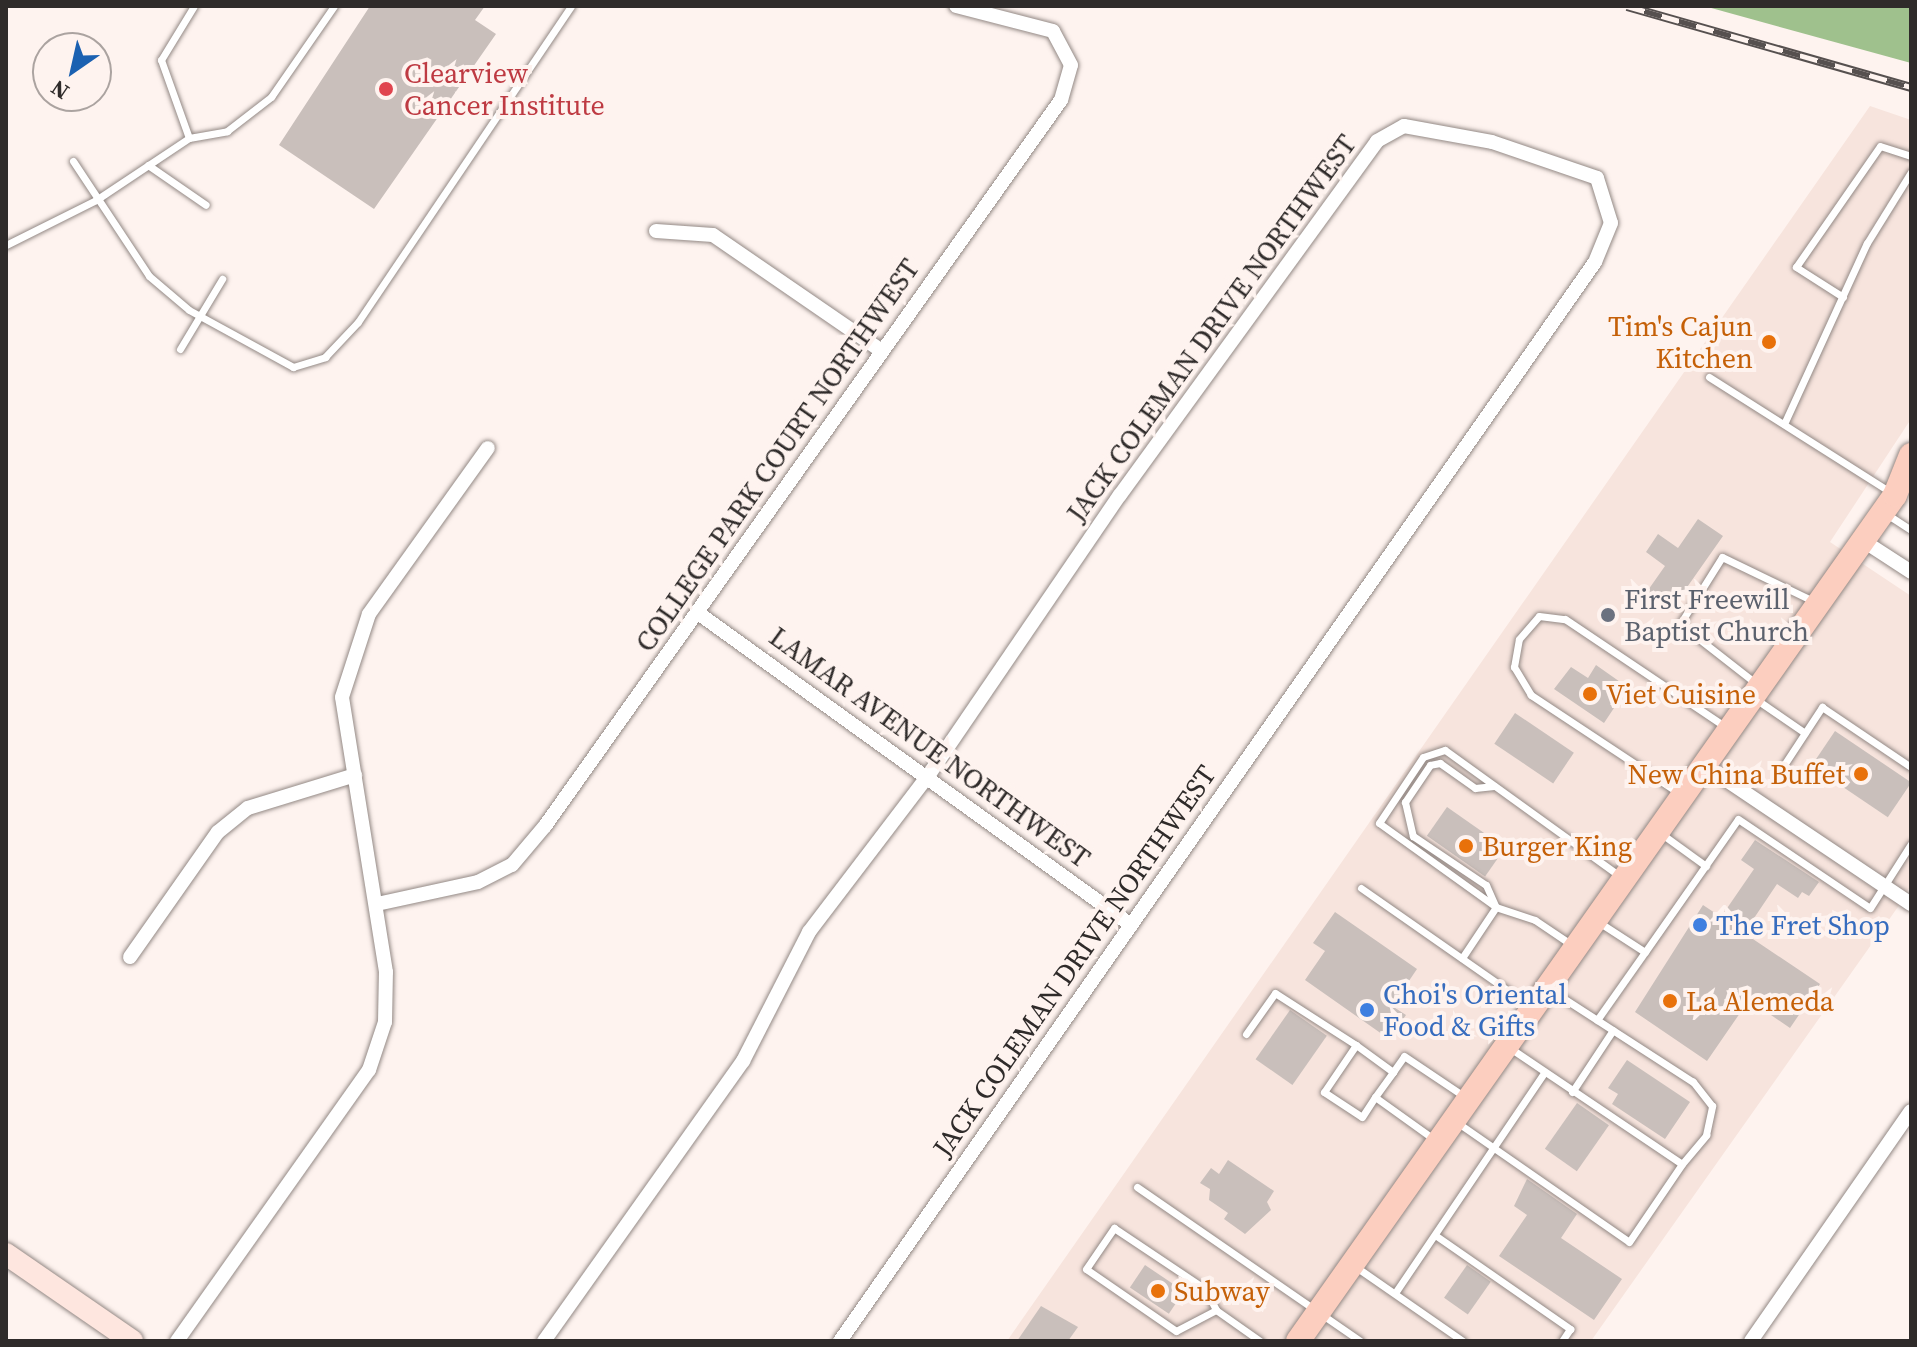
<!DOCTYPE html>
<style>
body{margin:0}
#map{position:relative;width:1917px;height:1347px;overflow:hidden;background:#fef3ef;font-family:"Source Serif 4",serif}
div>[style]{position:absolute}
.built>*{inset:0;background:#f7e4dd}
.forest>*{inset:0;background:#9fc18d}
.building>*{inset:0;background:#c9bfbb;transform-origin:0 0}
.roads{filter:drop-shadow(0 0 2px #938985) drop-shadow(0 0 2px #938985)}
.service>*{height:7px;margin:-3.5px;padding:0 3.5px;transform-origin:3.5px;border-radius:3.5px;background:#fff}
.minor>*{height:14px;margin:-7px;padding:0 7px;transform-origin:7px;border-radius:7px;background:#fff}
.secondary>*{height:22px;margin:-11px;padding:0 11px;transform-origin:11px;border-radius:11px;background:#fee6df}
.primary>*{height:24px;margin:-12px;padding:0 12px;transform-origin:12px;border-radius:12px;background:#fccebf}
.rail>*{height:9px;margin-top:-4.5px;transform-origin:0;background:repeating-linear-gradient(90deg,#fef3ef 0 18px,#56504f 0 36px);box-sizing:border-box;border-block:2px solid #56504f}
.dots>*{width:22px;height:22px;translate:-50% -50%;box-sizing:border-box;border:4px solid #fef3ef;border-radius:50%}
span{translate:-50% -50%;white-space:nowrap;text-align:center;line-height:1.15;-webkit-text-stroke:8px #fef3ef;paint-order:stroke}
.health-label{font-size:28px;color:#be3a42}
.left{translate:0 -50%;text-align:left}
.food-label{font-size:28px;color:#c56008}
.right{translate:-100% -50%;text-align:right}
.street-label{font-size:28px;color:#2f2b2a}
.worship-label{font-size:28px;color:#5b616d}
.shop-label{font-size:28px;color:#366cbe}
.frame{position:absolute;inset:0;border:8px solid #2f2b2a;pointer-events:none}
.north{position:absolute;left:32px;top:32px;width:80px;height:80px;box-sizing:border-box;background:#fef3ef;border:2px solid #aba3a0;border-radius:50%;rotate:214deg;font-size:22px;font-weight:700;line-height:32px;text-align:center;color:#2f2b2a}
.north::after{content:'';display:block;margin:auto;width:28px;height:36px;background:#1b61b1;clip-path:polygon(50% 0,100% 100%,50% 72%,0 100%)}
</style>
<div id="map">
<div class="built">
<i style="clip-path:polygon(1870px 106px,1911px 120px,1911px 419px,1830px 542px,1911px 596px,1911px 885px,1900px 904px,1591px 1341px,1007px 1341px)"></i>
</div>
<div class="forest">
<i style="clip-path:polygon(1704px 6px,1911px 6px,1911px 63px)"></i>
</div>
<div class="building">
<i style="clip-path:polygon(370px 6px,485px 6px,475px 20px,496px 34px,374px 209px,279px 145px)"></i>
<i style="clip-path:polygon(1698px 519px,1723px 536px,1671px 610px,1646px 593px,1665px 566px,1646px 552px,1658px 534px,1678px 548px)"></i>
<i style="clip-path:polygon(1596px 665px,1623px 684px,1617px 693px,1622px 696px,1604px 723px,1554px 689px,1571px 667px,1588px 678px)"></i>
<i style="left:1515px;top:713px;width:71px;height:37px;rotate:34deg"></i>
<i style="left:1835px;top:731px;width:92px;height:42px;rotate:34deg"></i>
<i style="left:1447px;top:807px;width:71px;height:35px;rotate:35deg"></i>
<i style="clip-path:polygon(1755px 840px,1819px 882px,1809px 896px,1802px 892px,1798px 898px,1777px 884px,1744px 933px,1820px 984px,1790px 1028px,1749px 1000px,1707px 1061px,1635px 1012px,1703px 905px,1721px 917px,1754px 869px,1741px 860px)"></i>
<i style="clip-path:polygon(1335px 912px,1417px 969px,1392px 1006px,1406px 1015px,1389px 1039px,1305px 980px,1325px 951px,1313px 943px)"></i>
<i style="left:1290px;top:1010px;width:45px;height:60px;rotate:35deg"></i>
<i style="clip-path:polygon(1627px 1060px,1690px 1102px,1665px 1139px,1612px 1104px,1618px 1094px,1608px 1088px)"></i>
<i style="left:1577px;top:1103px;width:39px;height:56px;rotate:35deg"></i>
<i style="clip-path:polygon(1228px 1160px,1274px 1191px,1267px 1202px,1271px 1210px,1245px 1234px,1224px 1219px,1228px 1213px,1209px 1200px,1210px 1189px,1200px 1183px,1211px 1168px,1219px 1174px)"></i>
<i style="clip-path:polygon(1527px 1179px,1577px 1214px,1561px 1238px,1622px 1279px,1594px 1320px,1499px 1256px,1527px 1215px,1514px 1206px)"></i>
<i style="left:1145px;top:1265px;width:47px;height:27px;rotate:34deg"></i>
<i style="left:1467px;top:1265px;width:29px;height:40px;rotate:35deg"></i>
<i style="clip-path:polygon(1041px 1306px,1078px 1327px,1068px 1341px,1017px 1341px)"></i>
</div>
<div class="roads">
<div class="service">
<i style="left:189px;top:138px;width:83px;rotate:-109.7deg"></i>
<i style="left:161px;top:60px;width:63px;rotate:-58.6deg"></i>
<i style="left:73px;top:161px;width:138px;rotate:56.5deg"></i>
<i style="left:149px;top:276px;width:52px;rotate:40.4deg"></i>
<i style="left:189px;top:310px;width:119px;rotate:28.7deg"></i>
<i style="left:293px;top:367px;width:34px;rotate:-17deg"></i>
<i style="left:325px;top:357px;width:48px;rotate:-46.7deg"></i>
<i style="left:358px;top:322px;width:381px;rotate:-56deg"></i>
<i style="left:148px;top:165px;width:70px;rotate:34.6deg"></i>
<i style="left:6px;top:245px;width:101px;rotate:-26.6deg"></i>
<i style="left:96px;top:200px;width:112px;rotate:-33.7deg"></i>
<i style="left:189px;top:138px;width:39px;rotate:-10deg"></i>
<i style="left:227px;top:131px;width:56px;rotate:-37.7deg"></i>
<i style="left:271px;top:97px;width:111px;rotate:-55.3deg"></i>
<i style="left:1843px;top:297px;width:56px;rotate:-147.4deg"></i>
<i style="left:1796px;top:267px;width:147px;rotate:-55.2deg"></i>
<i style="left:1880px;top:146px;width:33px;rotate:18deg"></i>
<i style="left:180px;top:349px;width:82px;rotate:-59deg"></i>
<i style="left:1709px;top:377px;width:214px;rotate:32.4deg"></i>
<i style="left:1784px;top:424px;width:199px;rotate:-65.4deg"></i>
<i style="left:1867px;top:243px;width:84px;rotate:-58.2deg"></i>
<i style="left:1888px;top:515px;width:27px;rotate:33deg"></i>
<i style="left:1758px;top:685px;width:99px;rotate:-142deg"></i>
<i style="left:1680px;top:624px;width:79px;rotate:-57.9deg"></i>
<i style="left:1722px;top:557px;width:101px;rotate:25.8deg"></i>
<i style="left:1757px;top:700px;width:58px;rotate:34.5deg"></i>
<i style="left:1780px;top:771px;width:77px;rotate:-56.7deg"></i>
<i style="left:1822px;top:707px;width:107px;rotate:34deg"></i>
<i style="left:1494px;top:786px;width:19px;rotate:174deg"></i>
<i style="left:1475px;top:788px;width:43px;rotate:-144.5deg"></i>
<i style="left:1440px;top:763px;width:10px;rotate:169deg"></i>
<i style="left:1430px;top:765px;width:45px;rotate:124deg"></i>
<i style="left:1405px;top:802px;width:35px;rotate:77deg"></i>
<i style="left:1413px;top:836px;width:88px;rotate:33.9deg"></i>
<i style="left:1486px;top:885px;width:22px;rotate:66deg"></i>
<i style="left:1679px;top:793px;width:178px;rotate:-146.5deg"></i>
<i style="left:1531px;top:695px;width:33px;rotate:-121deg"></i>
<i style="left:1514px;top:667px;width:28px;rotate:-80deg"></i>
<i style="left:1519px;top:639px;width:30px;rotate:-49deg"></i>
<i style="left:1539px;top:616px;width:26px;rotate:7deg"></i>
<i style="left:1565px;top:619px;width:195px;rotate:33.9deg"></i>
<i style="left:1663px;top:835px;width:53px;rotate:35.8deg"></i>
<i style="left:1361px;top:888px;width:205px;rotate:34.9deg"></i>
<i style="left:1597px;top:921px;width:57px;rotate:32.9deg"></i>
<i style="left:1645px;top:952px;width:162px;rotate:-55deg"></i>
<i style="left:1738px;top:819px;width:159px;rotate:34deg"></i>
<i style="left:1870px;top:908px;width:76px;rotate:-57.4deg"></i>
<i style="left:1572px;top:945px;width:45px;rotate:-146deg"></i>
<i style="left:1535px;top:920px;width:41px;rotate:-161.6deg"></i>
<i style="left:1496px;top:907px;width:144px;rotate:-144.3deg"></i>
<i style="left:1379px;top:823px;width:79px;rotate:-56.3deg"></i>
<i style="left:1423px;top:757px;width:23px;rotate:-18deg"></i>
<i style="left:1445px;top:750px;width:216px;rotate:35.8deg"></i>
<i style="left:1462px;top:958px;width:61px;rotate:-56.3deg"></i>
<i style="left:1597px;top:1020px;width:83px;rotate:-54.8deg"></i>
<i style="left:1246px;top:1034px;width:50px;rotate:-54.7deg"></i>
<i style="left:1275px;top:993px;width:96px;rotate:32.7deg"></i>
<i style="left:1356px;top:1045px;width:57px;rotate:124.2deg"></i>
<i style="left:1324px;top:1092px;width:45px;rotate:33.3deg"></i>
<i style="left:1362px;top:1117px;width:24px;rotate:-57deg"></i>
<i style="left:1375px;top:1097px;width:74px;rotate:35.6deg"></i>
<i style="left:1356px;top:1045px;width:46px;rotate:36.1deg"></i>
<i style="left:1393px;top:1072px;width:19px;rotate:-55deg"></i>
<i style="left:1404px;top:1056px;width:73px;rotate:33.9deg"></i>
<i style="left:1510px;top:1048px;width:207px;rotate:34deg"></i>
<i style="left:1682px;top:1164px;width:38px;rotate:-50deg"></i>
<i style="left:1706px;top:1135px;width:30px;rotate:-78deg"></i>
<i style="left:1712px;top:1106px;width:31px;rotate:-128deg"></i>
<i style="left:1693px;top:1082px;width:169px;rotate:-147.1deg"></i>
<i style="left:1572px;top:1092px;width:74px;rotate:-56.5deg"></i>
<i style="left:1375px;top:1097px;width:31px;rotate:-54deg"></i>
<i style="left:1458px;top:1123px;width:208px;rotate:34.8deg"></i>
<i style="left:1629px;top:1242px;width:94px;rotate:-55.8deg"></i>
<i style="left:1137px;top:1187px;width:271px;rotate:34.6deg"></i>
<i style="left:1435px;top:1235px;width:165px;rotate:34.8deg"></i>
<i style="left:1570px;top:1329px;width:14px;rotate:124deg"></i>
<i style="left:1356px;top:1267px;width:130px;rotate:34.7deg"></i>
<i style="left:1395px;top:1293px;width:266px;rotate:-55.9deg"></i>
<i style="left:1216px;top:1310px;width:45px;rotate:152.3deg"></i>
<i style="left:1176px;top:1331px;width:109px;rotate:-145.4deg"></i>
<i style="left:1086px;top:1269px;width:50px;rotate:-55.7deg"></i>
<i style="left:1114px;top:1228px;width:110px;rotate:33.8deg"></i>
<i style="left:1205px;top:1289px;width:24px;rotate:62deg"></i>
<i style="left:1216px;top:1310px;width:54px;rotate:35.2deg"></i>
</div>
<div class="minor">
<i style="left:656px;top:231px;width:57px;rotate:4deg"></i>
<i style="left:713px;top:235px;width:205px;rotate:34.5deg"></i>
<i style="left:1862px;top:540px;width:59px;rotate:33.1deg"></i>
<i style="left:698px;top:613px;width:534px;rotate:35.77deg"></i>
<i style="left:1704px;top:765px;width:249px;rotate:33.9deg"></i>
<i style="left:377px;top:904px;width:103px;rotate:-12.3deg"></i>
<i style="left:478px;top:882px;width:38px;rotate:-27deg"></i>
<i style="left:512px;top:865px;width:51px;rotate:-49.8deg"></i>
<i style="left:545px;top:826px;width:891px;rotate:-54.6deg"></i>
<i style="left:1061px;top:100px;width:36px;rotate:-74deg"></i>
<i style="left:1071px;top:65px;width:38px;rotate:-118deg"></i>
<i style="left:1053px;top:31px;width:100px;rotate:-165.5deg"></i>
<i style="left:130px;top:957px;width:153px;rotate:-54.9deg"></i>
<i style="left:218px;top:832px;width:38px;rotate:-39deg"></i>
<i style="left:248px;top:808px;width:112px;rotate:-17.1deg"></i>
<i style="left:177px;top:1341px;width:332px;rotate:-54.7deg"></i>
<i style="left:369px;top:1070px;width:51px;rotate:-71.6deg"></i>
<i style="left:385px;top:1022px;width:50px;rotate:-88.9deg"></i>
<i style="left:386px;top:972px;width:278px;rotate:-99.1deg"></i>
<i style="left:342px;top:697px;width:87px;rotate:-72deg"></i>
<i style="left:369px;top:614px;width:204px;rotate:-54.4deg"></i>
<i style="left:544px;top:1341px;width:344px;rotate:-54.6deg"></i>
<i style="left:743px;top:1061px;width:145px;rotate:-62.9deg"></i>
<i style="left:809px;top:932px;width:196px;rotate:-52.7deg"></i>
<i style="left:928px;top:776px;width:340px;rotate:-55.7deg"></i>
<i style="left:1120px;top:495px;width:437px;rotate:-54deg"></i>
<i style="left:1377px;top:141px;width:31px;rotate:-29deg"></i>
<i style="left:1404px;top:126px;width:89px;rotate:10.3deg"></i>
<i style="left:1492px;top:142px;width:111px;rotate:18.9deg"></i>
<i style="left:1597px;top:178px;width:47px;rotate:72.7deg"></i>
<i style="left:1611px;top:223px;width:42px;rotate:112.3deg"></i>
<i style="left:1595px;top:262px;width:1317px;rotate:124.98deg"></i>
<i style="left:1751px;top:1341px;width:280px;rotate:-55.2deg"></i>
</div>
<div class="secondary">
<i style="left:6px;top:1254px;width:153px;rotate:34.6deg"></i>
</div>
<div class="primary">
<i style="left:1298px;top:1341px;width:1035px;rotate:-54.79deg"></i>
<i style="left:1895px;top:495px;width:43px;rotate:-68.2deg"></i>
</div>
</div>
<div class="rail">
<i style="left:1627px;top:6px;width:295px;rotate:15.9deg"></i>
</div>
<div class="dots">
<i style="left:386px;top:89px;background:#e0444e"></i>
<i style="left:1769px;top:342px;background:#e8710a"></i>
<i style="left:1608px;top:615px;background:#6b7280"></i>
<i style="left:1590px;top:694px;background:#e8710a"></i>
<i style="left:1861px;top:774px;background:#e8710a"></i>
<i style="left:1466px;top:846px;background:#e8710a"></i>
<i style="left:1700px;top:925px;background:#3f7fe0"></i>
<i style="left:1670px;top:1001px;background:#e8710a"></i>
<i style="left:1367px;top:1010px;background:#3f7fe0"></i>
<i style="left:1158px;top:1291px;background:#e8710a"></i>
</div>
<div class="health-label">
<span class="left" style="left:404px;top:89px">Clearview<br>Cancer Institute</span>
</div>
<div class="food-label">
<span class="right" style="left:1753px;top:342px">Tim's Cajun<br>Kitchen</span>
<span class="left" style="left:1606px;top:694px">Viet Cuisine</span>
<span class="right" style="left:1845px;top:774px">New China Buffet</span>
<span class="left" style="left:1482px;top:846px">Burger King</span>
<span class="left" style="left:1686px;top:1001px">La Alemeda</span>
<span class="left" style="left:1174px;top:1291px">Subway</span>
</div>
<div class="street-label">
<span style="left:1211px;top:328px;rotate:-54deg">JACK COLEMAN DRIVE NORTHWEST</span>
<span style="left:777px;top:455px;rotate:-55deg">COLLEGE PARK COURT NORTHWEST</span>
<span style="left:930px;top:747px;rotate:36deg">LAMAR AVENUE NORTHWEST</span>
<span style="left:1074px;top:961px;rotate:-55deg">JACK COLEMAN DRIVE NORTHWEST</span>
</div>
<div class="worship-label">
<span class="left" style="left:1624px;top:615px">First Freewill<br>Baptist Church</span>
</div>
<div class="shop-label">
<span class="left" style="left:1716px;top:925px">The Fret Shop</span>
<span class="left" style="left:1383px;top:1010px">Choi's Oriental<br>Food &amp; Gifts</span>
</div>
<div class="frame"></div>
<div class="north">N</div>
</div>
